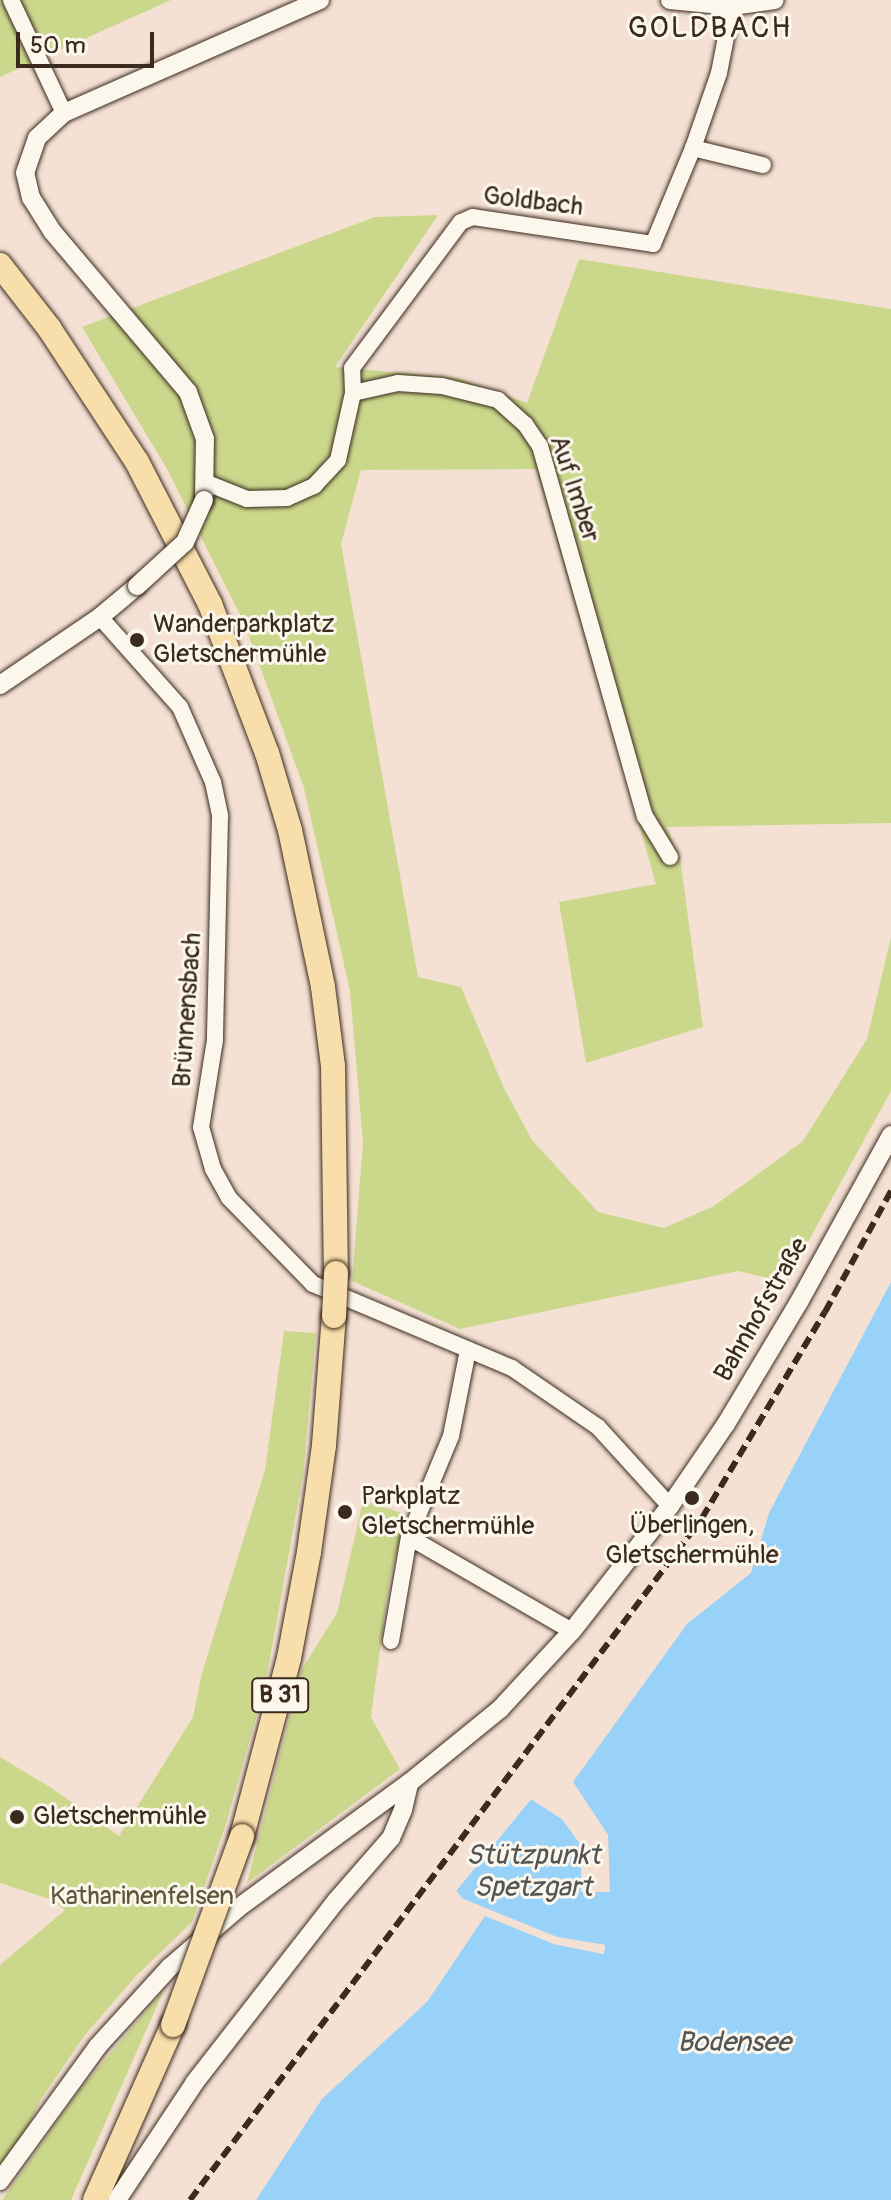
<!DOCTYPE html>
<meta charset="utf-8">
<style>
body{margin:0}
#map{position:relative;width:891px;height:2200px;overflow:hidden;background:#f4e1d4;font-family:Pangolin,sans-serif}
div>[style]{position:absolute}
.green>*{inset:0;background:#cbd88c}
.water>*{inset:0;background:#99d2f9}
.pier>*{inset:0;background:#f4e1d4}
.roads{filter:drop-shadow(0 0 2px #3b2a1e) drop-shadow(0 0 2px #3b2a1e)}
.minor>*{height:16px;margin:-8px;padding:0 8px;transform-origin:8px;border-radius:8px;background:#fbf7ec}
.tertiary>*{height:18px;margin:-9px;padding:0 9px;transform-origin:9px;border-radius:9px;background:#fbf7ec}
.primary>*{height:24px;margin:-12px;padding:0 12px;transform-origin:12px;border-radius:12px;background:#f8deab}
.rail>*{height:6px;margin-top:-3px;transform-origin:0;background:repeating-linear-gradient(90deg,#3b2a1e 0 12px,transparent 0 18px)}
.bridges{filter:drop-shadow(0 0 2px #3b2a1e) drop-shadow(0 0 2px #3b2a1e)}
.tertiary-bridge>*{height:18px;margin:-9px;padding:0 9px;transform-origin:9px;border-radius:9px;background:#fbf7ec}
.primary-bridge>*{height:24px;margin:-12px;padding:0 12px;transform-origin:12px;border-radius:12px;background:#f8deab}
.dots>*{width:22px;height:22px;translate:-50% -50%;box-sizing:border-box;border:4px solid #fbf7ec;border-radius:50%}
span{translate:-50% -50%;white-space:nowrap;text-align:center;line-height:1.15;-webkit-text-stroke:6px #fbf7ec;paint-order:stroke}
.shield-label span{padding:2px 6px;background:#fbf7ec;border:2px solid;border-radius:6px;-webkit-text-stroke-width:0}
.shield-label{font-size:24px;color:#3b2a1e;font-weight:700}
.street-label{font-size:26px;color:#3b2a1e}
.poi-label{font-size:26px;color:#3b2a1e}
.left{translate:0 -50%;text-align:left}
.park-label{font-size:26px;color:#5f563a}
.water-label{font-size:28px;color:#525455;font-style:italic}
.quarter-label{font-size:30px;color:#3b2a1e;letter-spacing:2px}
.scale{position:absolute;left:16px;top:32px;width:138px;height:36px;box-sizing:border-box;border:4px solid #3b2a1e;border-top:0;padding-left:10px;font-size:24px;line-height:28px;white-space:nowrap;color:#3b2a1e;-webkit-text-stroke:6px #fbf7ec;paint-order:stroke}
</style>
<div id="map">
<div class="green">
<i style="clip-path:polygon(0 0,171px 0,0 77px)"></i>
<i style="clip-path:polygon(438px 215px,335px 367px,458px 378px,527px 403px,579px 259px,891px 309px,891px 823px,666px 827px,680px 858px,703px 1027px,586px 1063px,559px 902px,656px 884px,536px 469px,361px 470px,341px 544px,418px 977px,461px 987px,504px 1088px,532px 1140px,598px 1212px,664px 1228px,714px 1206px,803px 1141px,867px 1039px,891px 937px,891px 1091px,786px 1282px,738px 1271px,460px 1329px,352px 1281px,363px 1143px,350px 991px,304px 788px,245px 625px,167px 469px,82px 327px,375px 217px)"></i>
<i style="clip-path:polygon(284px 1331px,316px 1333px,303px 1475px,265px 1686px,226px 1824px,192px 1922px,136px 1976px,85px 2035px,41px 2099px,0 2185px,0 1965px,65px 1910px,52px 1900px,0 1883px,0 1757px,53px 1789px,119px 1836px,193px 1717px,202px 1673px,265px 1470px)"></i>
<i style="clip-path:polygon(363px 1501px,406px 1514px,389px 1581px,371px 1717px,400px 1769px,247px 1883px,302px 1669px,337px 1613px)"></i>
<i style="clip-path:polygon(164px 1990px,71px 2200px,2px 2200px,81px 2088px)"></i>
</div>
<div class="water">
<i style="clip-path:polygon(891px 1282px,891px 2200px,256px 2200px,322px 2099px,427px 2002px,485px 1916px,554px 1944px,604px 1954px,605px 1945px,557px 1937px,463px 1899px,456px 1891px,531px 1799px,562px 1819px,581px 1845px,581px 1892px,609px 1892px,608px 1835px,573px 1782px,687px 1624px,751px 1573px,769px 1513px)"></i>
</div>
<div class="pier">
<i style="clip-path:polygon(570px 1778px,608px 1835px,610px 1892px,581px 1892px,581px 1845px,562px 1819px,531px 1799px,456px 1891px,463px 1899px,557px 1937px,605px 1945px,604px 1954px,554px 1944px,481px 1914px,485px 1912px,461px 1902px,452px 1892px,531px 1795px,564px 1816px,584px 1843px,585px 1888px,605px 1888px,604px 1837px,569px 1783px)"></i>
</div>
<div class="roads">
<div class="minor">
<i style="left:11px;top:0;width:125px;rotate:64.9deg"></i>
<i style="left:693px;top:148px;width:72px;rotate:13.7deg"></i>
<i style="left:353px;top:393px;width:46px;rotate:-12.5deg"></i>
<i style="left:398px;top:383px;width:44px;rotate:3.9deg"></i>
<i style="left:442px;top:386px;width:58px;rotate:14deg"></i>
<i style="left:498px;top:400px;width:36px;rotate:42deg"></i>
<i style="left:525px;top:424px;width:27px;rotate:56deg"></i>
<i style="left:540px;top:446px;width:385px;rotate:74.2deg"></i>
<i style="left:645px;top:816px;width:48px;rotate:58.6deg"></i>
<i style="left:207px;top:483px;width:43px;rotate:21.8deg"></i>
<i style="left:247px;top:499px;width:40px;rotate:-1.4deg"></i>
<i style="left:287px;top:498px;width:30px;rotate:-24deg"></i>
<i style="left:314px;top:486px;width:35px;rotate:-47deg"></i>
<i style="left:338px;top:460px;width:69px;rotate:-77.4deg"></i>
<i style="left:353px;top:393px;width:25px;rotate:-92deg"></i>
<i style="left:352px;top:368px;width:182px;rotate:-53.3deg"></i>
<i style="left:461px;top:222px;width:13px;rotate:-23deg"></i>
<i style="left:473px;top:217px;width:182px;rotate:8.5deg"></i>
<i style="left:653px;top:244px;width:104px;rotate:-67.4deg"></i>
<i style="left:693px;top:148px;width:79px;rotate:-70.9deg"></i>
<i style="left:719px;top:73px;width:68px;rotate:-79deg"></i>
<i style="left:100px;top:617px;width:120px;rotate:48.4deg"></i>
<i style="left:180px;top:707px;width:82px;rotate:66.3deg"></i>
<i style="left:213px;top:782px;width:35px;rotate:78deg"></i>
<i style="left:220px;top:816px;width:224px;rotate:91.3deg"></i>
<i style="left:215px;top:1040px;width:88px;rotate:99.1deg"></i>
<i style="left:201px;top:1127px;width:44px;rotate:74.1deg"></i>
<i style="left:213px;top:1169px;width:33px;rotate:61deg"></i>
<i style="left:229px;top:1198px;width:120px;rotate:45.7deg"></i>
<i style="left:313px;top:1284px;width:216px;rotate:22.9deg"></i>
<i style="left:512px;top:1368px;width:104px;rotate:34.5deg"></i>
<i style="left:598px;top:1427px;width:107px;rotate:47.7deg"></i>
<i style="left:409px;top:1537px;width:188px;rotate:30deg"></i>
<i style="left:391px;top:1641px;width:106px;rotate:-80.2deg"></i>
<i style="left:409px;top:1537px;width:109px;rotate:-67.4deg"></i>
<i style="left:451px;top:1436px;width:88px;rotate:-78.8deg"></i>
</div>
<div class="tertiary">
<i style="left:670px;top:0;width:62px;rotate:5.5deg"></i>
<i style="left:732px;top:6px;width:43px;rotate:-7.9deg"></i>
<i style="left:204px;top:500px;width:61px;rotate:-89.1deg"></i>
<i style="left:205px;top:439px;width:50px;rotate:-109.9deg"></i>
<i style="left:188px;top:392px;width:211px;rotate:-130.2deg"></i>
<i style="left:52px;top:231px;width:39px;rotate:-122deg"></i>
<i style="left:31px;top:198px;width:26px;rotate:-103deg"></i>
<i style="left:25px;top:173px;width:37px;rotate:-71deg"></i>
<i style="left:37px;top:138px;width:37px;rotate:-43deg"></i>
<i style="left:64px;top:113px;width:280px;rotate:-23.8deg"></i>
<i style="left:0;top:685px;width:121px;rotate:-34.2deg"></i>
<i style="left:100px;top:617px;width:48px;rotate:-40deg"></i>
<i style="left:0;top:2181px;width:167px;rotate:-54deg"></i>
<i style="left:98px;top:2046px;width:107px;rotate:-47.7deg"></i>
<i style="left:170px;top:1967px;width:90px;rotate:-40.9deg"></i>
<i style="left:238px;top:1908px;width:212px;rotate:-36.2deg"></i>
<i style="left:409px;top:1783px;width:117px;rotate:-39.1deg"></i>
<i style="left:500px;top:1709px;width:106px;rotate:-47.3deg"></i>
<i style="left:572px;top:1631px;width:159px;rotate:-51.9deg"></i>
<i style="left:670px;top:1506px;width:99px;rotate:-55.7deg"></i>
<i style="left:726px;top:1424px;width:142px;rotate:-59.1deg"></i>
<i style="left:799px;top:1302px;width:191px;rotate:-61.1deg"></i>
<i style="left:117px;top:2200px;width:141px;rotate:-56.5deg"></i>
<i style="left:195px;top:2082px;width:229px;rotate:-52.1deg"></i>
<i style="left:336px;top:1901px;width:84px;rotate:-48.9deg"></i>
<i style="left:391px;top:1838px;width:30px;rotate:-67deg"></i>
<i style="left:403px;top:1810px;width:28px;rotate:-77deg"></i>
</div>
<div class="primary">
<i style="left:0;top:265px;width:80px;rotate:52.1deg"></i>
<i style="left:49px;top:328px;width:160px;rotate:56.7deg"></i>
<i style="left:137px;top:462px;width:160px;rotate:62.8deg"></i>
<i style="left:210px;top:604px;width:160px;rotate:69.1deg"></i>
<i style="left:267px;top:753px;width:80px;rotate:73.4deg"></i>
<i style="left:290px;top:830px;width:160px;rotate:78.1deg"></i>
<i style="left:323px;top:987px;width:80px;rotate:82.8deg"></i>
<i style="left:333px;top:1066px;width:207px;rotate:89.2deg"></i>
<i style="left:242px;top:1836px;width:184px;rotate:-75.2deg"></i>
<i style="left:289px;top:1658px;width:108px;rotate:-79.3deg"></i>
<i style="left:309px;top:1552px;width:108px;rotate:-82deg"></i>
<i style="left:324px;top:1445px;width:129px;rotate:-85.6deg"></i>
<i style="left:95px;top:2200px;width:192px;rotate:-66deg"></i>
</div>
</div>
<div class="rail">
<i style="left:190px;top:2200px;width:853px;rotate:-53.1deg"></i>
<i style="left:702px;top:1518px;width:240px;rotate:-59.2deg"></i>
<i style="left:825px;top:1312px;width:138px;rotate:-61.4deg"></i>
</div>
<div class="bridges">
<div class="tertiary-bridge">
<i style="left:137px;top:586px;width:65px;rotate:-42.5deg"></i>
<i style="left:185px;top:542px;width:46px;rotate:-65.7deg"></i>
</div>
<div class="primary-bridge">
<i style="left:334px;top:1316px;width:43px;rotate:-87.3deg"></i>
<i style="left:173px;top:2025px;width:201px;rotate:-69.9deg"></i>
</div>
</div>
<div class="dots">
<i style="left:137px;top:640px;background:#3b2a1e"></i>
<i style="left:692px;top:1498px;background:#3b2a1e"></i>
<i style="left:345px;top:1512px;background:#3b2a1e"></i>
<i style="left:17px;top:1817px;background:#3b2a1e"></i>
</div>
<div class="shield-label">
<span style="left:280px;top:1695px">B 31</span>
</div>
<div class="street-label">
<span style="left:533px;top:202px;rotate:7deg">Goldbach</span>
<span style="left:574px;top:489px;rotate:72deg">Auf Imber</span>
<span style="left:188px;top:1010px;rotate:-86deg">Brünnensbach</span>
<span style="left:762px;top:1310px;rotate:-60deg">Bahnhofstraße</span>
</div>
<div class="poi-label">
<span class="left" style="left:153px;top:640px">Wanderparkplatz<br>Gletschermühle</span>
<span class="left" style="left:361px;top:1512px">Parkplatz<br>Gletschermühle</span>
<span style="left:692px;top:1541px">Überlingen,<br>Gletschermühle</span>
<span class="left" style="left:33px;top:1817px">Gletschermühle</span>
</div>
<div class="park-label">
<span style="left:142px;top:1897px">Katharinenfelsen</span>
</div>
<div class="water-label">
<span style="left:533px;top:1872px">Stützpunkt<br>Spetzgart</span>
<span style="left:734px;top:2043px">Bodensee</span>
</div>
<div class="quarter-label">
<span style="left:710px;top:28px">GOLDBACH</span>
</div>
<div class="scale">50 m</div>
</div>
